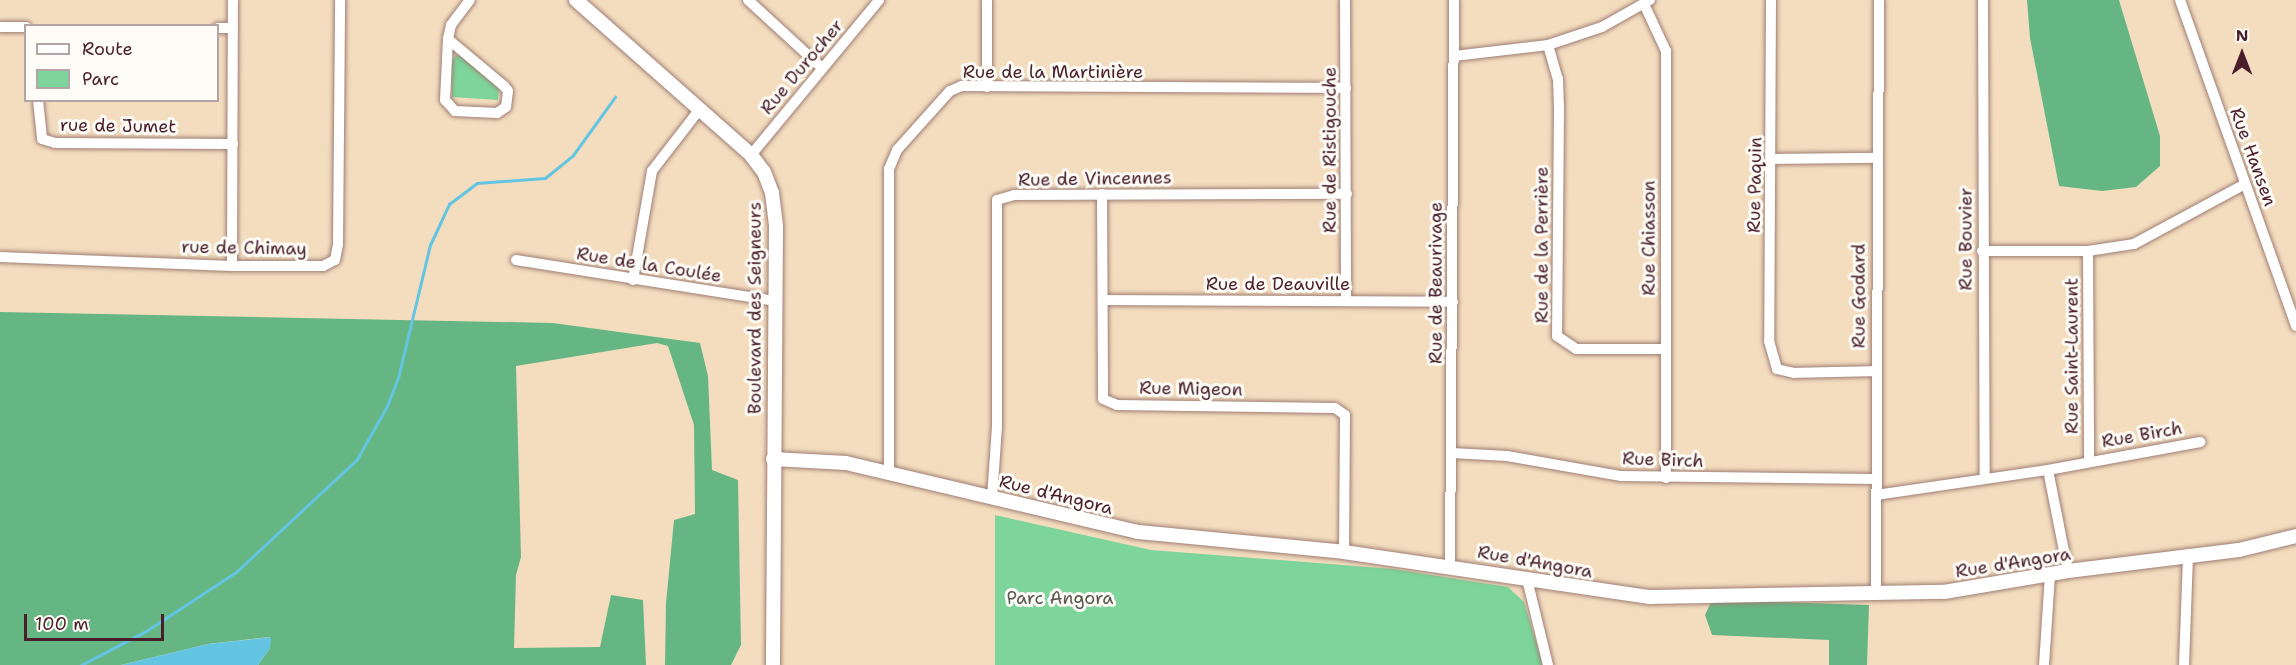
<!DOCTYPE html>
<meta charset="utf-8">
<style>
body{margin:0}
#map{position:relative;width:2296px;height:665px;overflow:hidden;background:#f4ddbf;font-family:"Shantell Sans",sans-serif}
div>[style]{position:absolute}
.green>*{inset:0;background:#7dd59b}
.forest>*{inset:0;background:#66b683}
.water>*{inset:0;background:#64c5e2}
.stream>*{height:3px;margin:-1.5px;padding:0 1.5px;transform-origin:1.5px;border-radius:1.5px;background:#64c5e2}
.roads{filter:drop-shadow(0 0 2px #9f7e75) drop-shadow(0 0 2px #9f7e75)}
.minor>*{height:10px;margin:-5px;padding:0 5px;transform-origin:5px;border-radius:5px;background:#fff}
.tertiary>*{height:14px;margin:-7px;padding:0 7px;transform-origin:7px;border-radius:7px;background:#fff}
span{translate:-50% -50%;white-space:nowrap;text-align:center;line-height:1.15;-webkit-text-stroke:6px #fdfcf7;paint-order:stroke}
.street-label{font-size:18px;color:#4a1f2b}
.park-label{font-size:18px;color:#59564d}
.legend{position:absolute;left:24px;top:24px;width:195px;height:78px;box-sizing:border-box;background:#fdfcf7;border:2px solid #b5a4a5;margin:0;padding:8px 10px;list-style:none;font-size:18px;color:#4a1f2b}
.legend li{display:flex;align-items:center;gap:12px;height:30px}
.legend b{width:30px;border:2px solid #b5a4a5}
.north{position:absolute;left:2212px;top:24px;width:60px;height:60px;-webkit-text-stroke:4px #fdfcf7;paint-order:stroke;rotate:0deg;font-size:16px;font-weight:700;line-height:24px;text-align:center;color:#4a1f2b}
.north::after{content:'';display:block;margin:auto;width:21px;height:27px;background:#4a1f2b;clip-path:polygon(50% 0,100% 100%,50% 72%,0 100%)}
.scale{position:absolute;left:24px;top:614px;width:140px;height:27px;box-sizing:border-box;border:3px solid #4a1f2b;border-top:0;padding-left:8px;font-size:18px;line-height:21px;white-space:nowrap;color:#4a1f2b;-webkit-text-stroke:4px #fdfcf7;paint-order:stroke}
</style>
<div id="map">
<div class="green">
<i style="clip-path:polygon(456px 55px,463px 56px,499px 89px,498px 100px,452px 97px,451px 63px)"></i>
<i style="clip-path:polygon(995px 515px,1151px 550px,1393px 569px,1508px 587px,1524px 602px,1543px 665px,995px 665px)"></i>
</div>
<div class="forest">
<i style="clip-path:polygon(2027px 0,2119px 0,2160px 136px,2160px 166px,2136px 187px,2102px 191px,2059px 186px,2030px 38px)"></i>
<i style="clip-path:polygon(0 312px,553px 323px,700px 343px,708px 376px,712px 470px,738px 480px,741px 645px,731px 665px,665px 665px,666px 603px,674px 520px,695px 514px,694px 425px,668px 346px,657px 343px,516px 366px,521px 557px,516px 575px,514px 648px,600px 647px,611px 595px,643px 600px,646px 665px,258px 665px,270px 648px,270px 637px,208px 644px,121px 665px,0 665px)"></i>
<i style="clip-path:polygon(1712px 600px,1869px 605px,1867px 665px,1829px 665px,1829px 640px,1712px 635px,1705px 615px)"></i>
</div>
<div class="water">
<i style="clip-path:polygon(271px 637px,270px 648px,258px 665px,121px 665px,208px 644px)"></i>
</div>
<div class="stream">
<i style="left:81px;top:665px;width:73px;rotate:-27.6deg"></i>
<i style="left:146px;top:631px;width:108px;rotate:-33.2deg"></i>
<i style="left:236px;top:572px;width:166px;rotate:-43deg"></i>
<i style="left:357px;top:459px;width:61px;rotate:-60.5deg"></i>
<i style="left:387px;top:406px;width:30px;rotate:-69deg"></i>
<i style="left:398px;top:378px;width:137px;rotate:-76.5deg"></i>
<i style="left:430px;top:245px;width:45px;rotate:-65.1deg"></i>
<i style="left:449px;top:204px;width:35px;rotate:-37deg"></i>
<i style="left:477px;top:183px;width:68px;rotate:-4.2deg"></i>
<i style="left:545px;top:178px;width:36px;rotate:-39deg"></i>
<i style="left:573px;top:155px;width:72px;rotate:-54.1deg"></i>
</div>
<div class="roads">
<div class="minor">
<i style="left:748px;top:0;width:100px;rotate:42.6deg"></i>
<i style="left:987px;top:0;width:87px;rotate:90deg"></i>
<i style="left:1345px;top:0;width:300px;rotate:89.8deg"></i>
<i style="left:1771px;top:0;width:341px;rotate:90.3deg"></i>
<i style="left:1769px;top:341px;width:29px;rotate:74deg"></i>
<i style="left:1777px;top:369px;width:17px;rotate:13deg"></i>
<i style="left:1794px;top:373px;width:81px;rotate:-1.4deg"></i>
<i style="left:1983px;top:0;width:478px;rotate:89.8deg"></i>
<i style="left:2180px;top:0;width:346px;rotate:70.4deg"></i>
<i style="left:1644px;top:4px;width:52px;rotate:64.9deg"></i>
<i style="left:1666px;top:51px;width:427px;rotate:90deg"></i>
<i style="left:0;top:27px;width:26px"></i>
<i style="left:218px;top:28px;width:15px"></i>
<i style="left:448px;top:39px;width:73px;rotate:40deg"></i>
<i style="left:504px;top:86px;width:6px;rotate:51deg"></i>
<i style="left:508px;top:91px;width:16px;rotate:97deg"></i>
<i style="left:506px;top:107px;width:11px;rotate:146deg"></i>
<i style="left:497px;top:113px;width:42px;rotate:-177.3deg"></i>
<i style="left:455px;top:111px;width:15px;rotate:-132deg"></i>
<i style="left:445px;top:100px;width:61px;rotate:-87.2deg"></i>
<i style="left:448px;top:39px;width:14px;rotate:-78deg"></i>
<i style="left:451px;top:25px;width:31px;rotate:-53deg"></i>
<i style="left:1548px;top:45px;width:35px;rotate:74deg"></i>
<i style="left:1558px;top:79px;width:32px;rotate:88deg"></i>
<i style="left:1559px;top:111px;width:225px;rotate:90.5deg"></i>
<i style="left:1557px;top:336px;width:23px;rotate:34deg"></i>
<i style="left:1576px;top:349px;width:89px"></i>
<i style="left:1454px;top:56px;width:95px;rotate:-6.7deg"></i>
<i style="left:1548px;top:45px;width:57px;rotate:-18.4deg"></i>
<i style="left:1602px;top:27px;width:55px;rotate:-29.4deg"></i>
<i style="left:38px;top:100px;width:39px;rotate:84deg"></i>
<i style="left:42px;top:139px;width:14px;rotate:17deg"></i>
<i style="left:55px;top:143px;width:178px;rotate:0.3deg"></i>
<i style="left:751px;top:155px;width:201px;rotate:-50.4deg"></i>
<i style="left:1772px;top:159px;width:104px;rotate:-0.6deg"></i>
<i style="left:1102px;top:194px;width:205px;rotate:89.7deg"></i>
<i style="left:1103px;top:399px;width:15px;rotate:23deg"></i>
<i style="left:1117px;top:405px;width:218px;rotate:0.8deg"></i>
<i style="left:1335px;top:408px;width:12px;rotate:35deg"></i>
<i style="left:1345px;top:415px;width:137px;rotate:90.4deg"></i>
<i style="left:1982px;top:251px;width:106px"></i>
<i style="left:2088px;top:251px;width:47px;rotate:-8.7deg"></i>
<i style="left:2134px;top:244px;width:126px;rotate:-28.4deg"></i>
<i style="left:2088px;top:251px;width:210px;rotate:89.7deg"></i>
<i style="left:0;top:257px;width:232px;rotate:2.2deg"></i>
<i style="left:232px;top:266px;width:91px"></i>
<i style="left:323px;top:266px;width:13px;rotate:-27deg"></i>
<i style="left:335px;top:260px;width:16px;rotate:-79deg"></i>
<i style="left:338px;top:244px;width:244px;rotate:-89.5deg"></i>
<i style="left:516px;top:260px;width:263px;rotate:9deg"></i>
<i style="left:232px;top:266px;width:266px;rotate:-89.8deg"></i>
<i style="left:633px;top:280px;width:111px;rotate:-80.1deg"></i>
<i style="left:652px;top:171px;width:78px;rotate:-52.3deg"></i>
<i style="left:1103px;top:300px;width:350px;rotate:0.3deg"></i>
<i style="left:1452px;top:453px;width:55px;rotate:3.1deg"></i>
<i style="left:1507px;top:456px;width:116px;rotate:10deg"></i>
<i style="left:1621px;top:476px;width:254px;rotate:0.7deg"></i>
<i style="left:2048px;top:470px;width:103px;rotate:78.8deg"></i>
<i style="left:889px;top:474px;width:305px;rotate:-90deg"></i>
<i style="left:889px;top:169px;width:21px;rotate:-67deg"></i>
<i style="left:897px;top:150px;width:79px;rotate:-48.1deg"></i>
<i style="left:950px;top:91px;width:13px;rotate:-23deg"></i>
<i style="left:962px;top:86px;width:384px;rotate:0.3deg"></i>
<i style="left:1876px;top:495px;width:174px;rotate:-8.3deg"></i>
<i style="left:2048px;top:470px;width:155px;rotate:-10.4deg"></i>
<i style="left:992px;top:498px;width:72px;rotate:-86deg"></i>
<i style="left:997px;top:426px;width:226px;rotate:-90deg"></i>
<i style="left:997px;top:200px;width:18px;rotate:-16deg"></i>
<i style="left:1014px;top:195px;width:333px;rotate:-0.2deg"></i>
<i style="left:1450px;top:566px;width:566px;rotate:-89.6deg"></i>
<i style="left:1527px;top:579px;width:89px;rotate:76.3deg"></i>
<i style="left:1876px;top:591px;width:591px;rotate:-89.71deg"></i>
<i style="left:2044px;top:665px;width:91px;rotate:-86.2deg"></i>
<i style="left:2184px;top:665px;width:111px;rotate:-87.9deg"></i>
</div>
<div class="tertiary">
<i style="left:576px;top:0;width:234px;rotate:41.5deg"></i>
<i style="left:751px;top:155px;width:21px;rotate:53deg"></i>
<i style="left:764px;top:172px;width:22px;rotate:69deg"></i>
<i style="left:772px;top:193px;width:34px;rotate:83deg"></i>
<i style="left:776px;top:227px;width:438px;rotate:90.4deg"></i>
<i style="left:773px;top:459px;width:73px;rotate:3.1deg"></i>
<i style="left:846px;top:463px;width:300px;rotate:13.3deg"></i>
<i style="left:1138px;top:532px;width:207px;rotate:5.5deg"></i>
<i style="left:1344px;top:552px;width:309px;rotate:8.4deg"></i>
<i style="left:1650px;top:597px;width:294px;rotate:-1deg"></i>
<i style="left:1944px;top:592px;width:126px;rotate:-9.6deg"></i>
<i style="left:2068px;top:571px;width:172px;rotate:-7deg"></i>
<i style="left:2239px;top:550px;width:59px;rotate:-13.8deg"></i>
</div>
</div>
<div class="street-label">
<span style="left:802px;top:67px;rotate:-50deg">Rue Durocher</span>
<span style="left:1053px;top:72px">Rue de la Martinière</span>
<span style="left:118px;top:126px;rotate:1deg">rue de Jumet</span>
<span style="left:1330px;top:150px;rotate:-90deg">Rue de Ristigouche</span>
<span style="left:2253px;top:157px;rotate:70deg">Rue Hansen</span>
<span style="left:1095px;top:179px;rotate:-1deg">Rue de Vincennes</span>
<span style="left:1755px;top:185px;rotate:-89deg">Rue Paquin</span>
<span style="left:1649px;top:238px;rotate:-90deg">Rue Chiasson</span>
<span style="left:1966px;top:239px;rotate:-90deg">Rue Bouvier</span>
<span style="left:1542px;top:245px;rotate:-90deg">Rue de la Perrière</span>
<span style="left:244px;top:248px;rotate:1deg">rue de Chimay</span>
<span style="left:649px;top:265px;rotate:9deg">Rue de la Coulée</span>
<span style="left:1436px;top:283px;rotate:-90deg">Rue de Beaurivage</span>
<span style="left:1278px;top:284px">Rue de Deauville</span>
<span style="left:1859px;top:296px;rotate:-90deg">Rue Godard</span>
<span style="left:755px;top:308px;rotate:-90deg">Boulevard des Seigneurs</span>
<span style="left:2072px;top:356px;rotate:-90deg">Rue Saint-Laurent</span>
<span style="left:1191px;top:389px;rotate:1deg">Rue Migeon</span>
<span style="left:2142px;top:435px;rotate:-10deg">Rue Birch</span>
<span style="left:1663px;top:460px;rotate:2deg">Rue Birch</span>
<span style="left:1056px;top:495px;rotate:14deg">Rue d'Angora</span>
<span style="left:1535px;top:562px;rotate:10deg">Rue d'Angora</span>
<span style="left:2013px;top:563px;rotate:-9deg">Rue d'Angora</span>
</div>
<div class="park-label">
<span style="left:1060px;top:598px">Parc Angora</span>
</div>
<ul class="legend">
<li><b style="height:8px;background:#fff"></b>Route</li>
<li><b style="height:16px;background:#7dd59b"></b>Parc</li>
</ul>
<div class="north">N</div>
<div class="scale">100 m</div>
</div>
